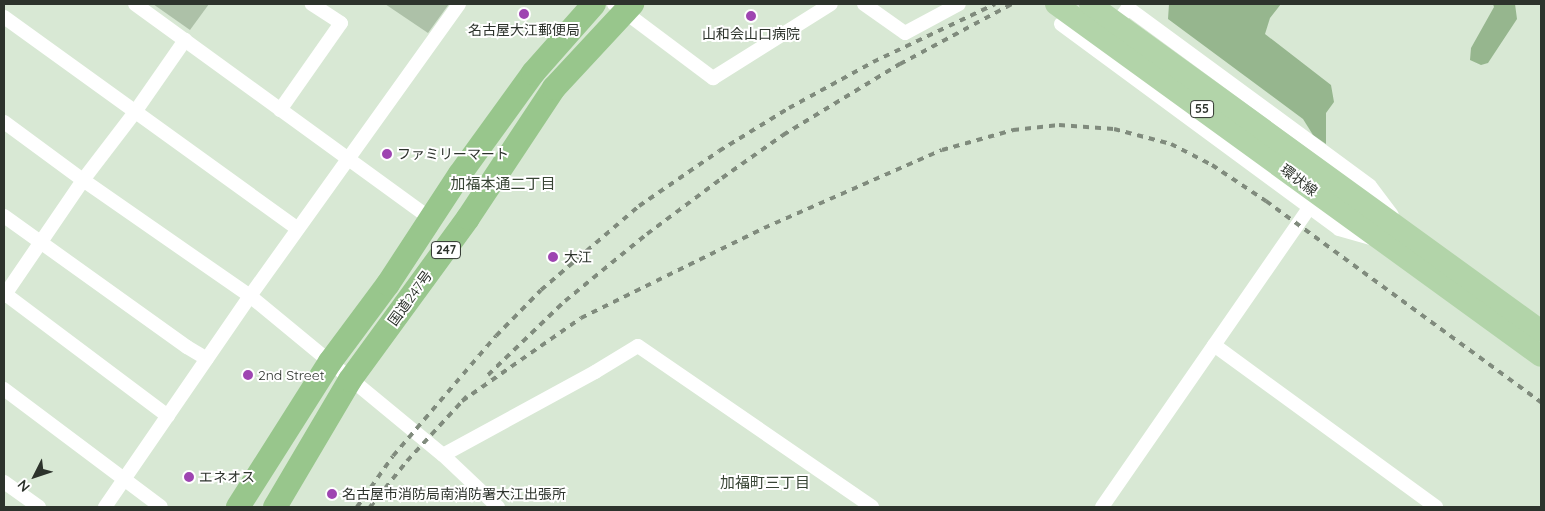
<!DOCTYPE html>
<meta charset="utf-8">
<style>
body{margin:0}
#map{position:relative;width:1545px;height:511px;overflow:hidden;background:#d8e8d4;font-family:Quicksand,"Noto Sans JP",sans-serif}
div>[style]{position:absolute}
.green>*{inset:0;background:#adc1a8}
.forest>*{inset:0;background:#96b68e}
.minor>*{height:14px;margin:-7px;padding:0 7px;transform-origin:7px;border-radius:7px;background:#fff}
.primary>*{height:22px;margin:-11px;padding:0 11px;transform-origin:11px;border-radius:11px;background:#b2d4a9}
.trunk>*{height:24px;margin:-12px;padding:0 12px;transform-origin:12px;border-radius:12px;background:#98c68c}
.rail>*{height:4px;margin-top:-2px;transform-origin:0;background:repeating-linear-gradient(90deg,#808b7d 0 6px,transparent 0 12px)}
.dots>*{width:14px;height:14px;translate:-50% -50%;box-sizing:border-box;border:2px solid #fff;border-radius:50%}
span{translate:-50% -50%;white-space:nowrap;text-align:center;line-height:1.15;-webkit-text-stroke:4px #fff;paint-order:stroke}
.shield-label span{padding:1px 4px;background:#fff;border:1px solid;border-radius:4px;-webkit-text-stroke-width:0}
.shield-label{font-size:12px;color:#2d332c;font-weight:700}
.poi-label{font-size:14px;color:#2d332c}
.left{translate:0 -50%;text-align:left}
.street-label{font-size:14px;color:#2d332c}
.neighbourhood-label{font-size:15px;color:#384535}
.frame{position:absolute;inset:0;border:5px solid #2d332c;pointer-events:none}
.north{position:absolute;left:10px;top:451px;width:50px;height:50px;-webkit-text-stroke:4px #fff;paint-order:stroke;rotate:229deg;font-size:14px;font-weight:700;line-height:20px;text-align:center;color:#2d332c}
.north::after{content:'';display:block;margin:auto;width:18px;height:22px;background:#2d332c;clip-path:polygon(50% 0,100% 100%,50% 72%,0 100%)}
</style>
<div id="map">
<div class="green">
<i style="clip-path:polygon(153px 4px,209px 4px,190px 30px)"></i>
<i style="clip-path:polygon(385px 4px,449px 4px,428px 33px)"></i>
</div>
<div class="forest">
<i style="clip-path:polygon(1169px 4px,1281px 4px,1270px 18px,1265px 34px,1331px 85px,1334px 102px,1326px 113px,1326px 144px,1313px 135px,1303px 119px,1168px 19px)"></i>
<i style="clip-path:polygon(1493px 4px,1515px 4px,1517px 19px,1488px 63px,1481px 65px,1470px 60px,1471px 48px,1494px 7px)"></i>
</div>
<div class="minor">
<i style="left:135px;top:4px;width:364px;rotate:36deg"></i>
<i style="left:614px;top:4px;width:124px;rotate:36.8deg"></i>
<i style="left:713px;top:78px;width:139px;rotate:-32.1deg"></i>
<i style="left:864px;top:4px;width:50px;rotate:35.3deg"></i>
<i style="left:905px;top:33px;width:61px;rotate:-28.2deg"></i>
<i style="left:4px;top:17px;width:362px;rotate:35.8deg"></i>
<i style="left:1061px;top:24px;width:345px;rotate:36.4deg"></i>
<i style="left:1339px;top:229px;width:32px;rotate:16deg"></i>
<i style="left:1097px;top:50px;width:52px;rotate:-53.6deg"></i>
<i style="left:1128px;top:8px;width:300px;rotate:36.3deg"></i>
<i style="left:1370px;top:186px;width:36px;rotate:53deg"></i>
<i style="left:280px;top:110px;width:106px;rotate:-55deg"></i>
<i style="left:341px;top:23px;width:35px;rotate:-147deg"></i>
<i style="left:4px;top:122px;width:98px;rotate:36.3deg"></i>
<i style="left:83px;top:180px;width:203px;rotate:34.8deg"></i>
<i style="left:250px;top:296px;width:250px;rotate:39.5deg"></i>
<i style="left:443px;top:455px;width:173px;rotate:-28.6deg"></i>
<i style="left:595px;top:372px;width:50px;rotate:-31.2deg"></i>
<i style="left:638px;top:346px;width:284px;rotate:34.5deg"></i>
<i style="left:4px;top:216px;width:225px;rotate:35.6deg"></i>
<i style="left:187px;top:347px;width:23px;rotate:31deg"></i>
<i style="left:4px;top:293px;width:205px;rotate:36.9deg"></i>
<i style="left:4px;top:296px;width:140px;rotate:-55.7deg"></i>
<i style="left:83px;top:180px;width:86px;rotate:-52.6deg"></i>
<i style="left:135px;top:112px;width:88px;rotate:-55.2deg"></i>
<i style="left:1214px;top:345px;width:275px;rotate:36.1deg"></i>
<i style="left:4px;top:389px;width:196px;rotate:36.9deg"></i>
<i style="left:443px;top:455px;width:76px;rotate:43.4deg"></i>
<i style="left:4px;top:482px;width:43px;rotate:35.5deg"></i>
<i style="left:105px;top:507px;width:256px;rotate:-55.5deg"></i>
<i style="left:250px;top:296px;width:359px;rotate:-54.4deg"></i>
<i style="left:1102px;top:507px;width:365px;rotate:-55.3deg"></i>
</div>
<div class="primary">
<i style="left:1056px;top:4px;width:599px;rotate:35.97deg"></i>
<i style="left:1090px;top:4px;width:557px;rotate:35.94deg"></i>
</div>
<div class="trunk">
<i style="left:238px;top:507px;width:172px;rotate:-57.6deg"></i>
<i style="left:330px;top:362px;width:97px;rotate:-53.4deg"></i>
<i style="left:388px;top:284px;width:131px;rotate:-56.8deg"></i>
<i style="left:460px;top:174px;width:125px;rotate:-54.1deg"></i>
<i style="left:533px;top:73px;width:92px;rotate:-48.5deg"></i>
<i style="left:275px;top:507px;width:147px;rotate:-59.4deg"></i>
<i style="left:350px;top:380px;width:200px;rotate:-53.9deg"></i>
<i style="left:468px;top:218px;width:156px;rotate:-56.5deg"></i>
<i style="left:554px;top:88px;width:115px;rotate:-47.1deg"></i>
</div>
<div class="rail">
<i style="left:488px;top:375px;width:107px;rotate:-43.9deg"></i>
<i style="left:565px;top:301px;width:106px;rotate:-39.3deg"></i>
<i style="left:647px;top:234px;width:94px;rotate:-36.7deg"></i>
<i style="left:722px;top:178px;width:75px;rotate:-35.2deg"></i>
<i style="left:783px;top:135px;width:137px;rotate:-31.3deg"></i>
<i style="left:900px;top:64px;width:127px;rotate:-28.2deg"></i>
<i style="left:462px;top:401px;width:145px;rotate:-34.9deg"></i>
<i style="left:581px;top:318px;width:204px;rotate:-26.2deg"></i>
<i style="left:764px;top:228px;width:194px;rotate:-23.7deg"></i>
<i style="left:942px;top:150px;width:74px;rotate:-15.7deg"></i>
<i style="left:1013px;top:130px;width:46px;rotate:-6.2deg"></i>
<i style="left:1059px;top:125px;width:55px;rotate:4.2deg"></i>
<i style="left:1114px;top:129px;width:59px;rotate:14.7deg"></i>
<i style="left:1171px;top:144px;width:46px;rotate:27.1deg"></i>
<i style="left:1212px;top:165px;width:65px;rotate:33.7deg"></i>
<i style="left:1266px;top:201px;width:341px;rotate:36.2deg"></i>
<i style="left:357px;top:507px;width:62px;rotate:-54.8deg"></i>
<i style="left:393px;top:456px;width:158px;rotate:-49.4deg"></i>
<i style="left:496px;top:336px;width:64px;rotate:-45.6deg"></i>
<i style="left:541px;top:290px;width:129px;rotate:-40.6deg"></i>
<i style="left:639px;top:206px;width:97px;rotate:-34.5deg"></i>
<i style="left:719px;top:151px;width:82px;rotate:-31.6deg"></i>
<i style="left:789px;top:108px;width:96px;rotate:-28.7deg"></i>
<i style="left:873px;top:62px;width:135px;rotate:-25.4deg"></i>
<i style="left:370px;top:507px;width:59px;rotate:-51.2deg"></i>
<i style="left:407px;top:461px;width:88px;rotate:-47.3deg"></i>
</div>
<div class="dots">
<i style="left:524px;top:14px;background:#9e45b1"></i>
<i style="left:751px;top:16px;background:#9e45b1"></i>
<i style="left:387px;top:154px;background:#9e45b1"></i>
<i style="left:553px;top:257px;background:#9e45b1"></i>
<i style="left:248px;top:375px;background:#9e45b1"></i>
<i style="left:189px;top:477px;background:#9e45b1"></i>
<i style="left:332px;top:494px;background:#9e45b1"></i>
</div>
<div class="shield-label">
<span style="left:1202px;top:109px">55</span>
<span style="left:446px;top:250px">247</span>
</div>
<div class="poi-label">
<span style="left:524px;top:30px">名古屋大江郵便局</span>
<span style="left:751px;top:34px">山和会山口病院</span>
<span class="left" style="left:397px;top:154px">ファミリーマート</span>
<span class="left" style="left:564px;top:257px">大江</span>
<span class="left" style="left:258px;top:375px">2nd Street</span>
<span class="left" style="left:199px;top:477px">エネオス</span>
<span class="left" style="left:342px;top:494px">名古屋市消防局南消防署大江出張所</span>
</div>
<div class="street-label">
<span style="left:1299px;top:180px;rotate:37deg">環状線</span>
<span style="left:410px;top:298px;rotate:-54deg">国道247号</span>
</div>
<div class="neighbourhood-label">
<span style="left:503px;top:184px">加福本通二丁目</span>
<span style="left:765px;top:483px">加福町三丁目</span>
</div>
<div class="frame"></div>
<div class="north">N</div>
</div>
